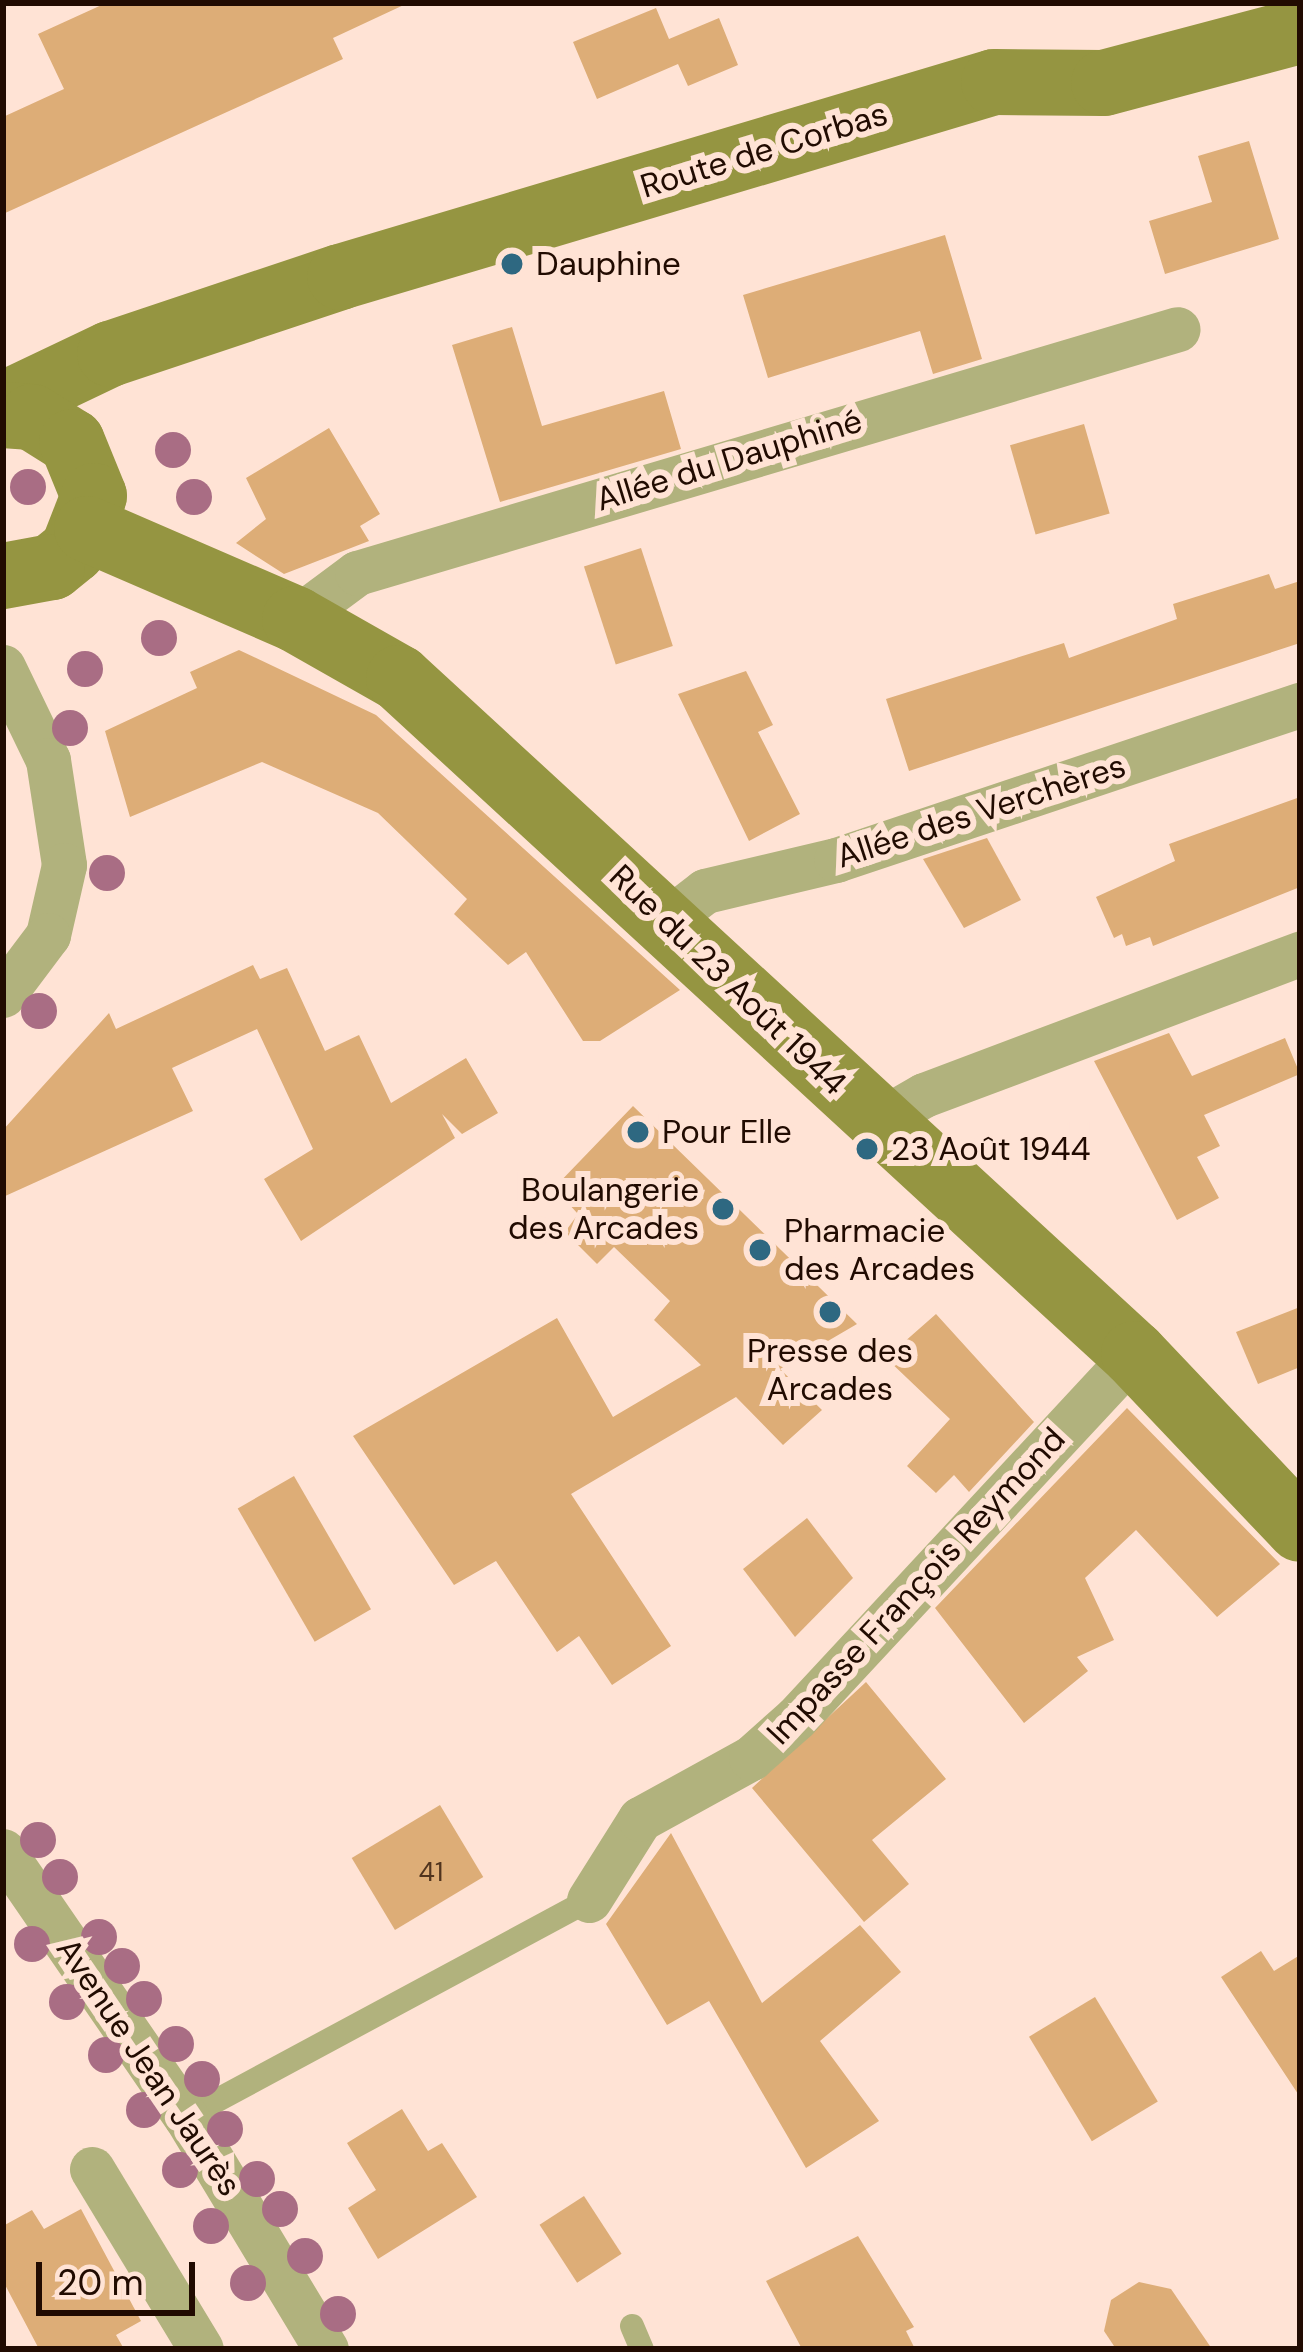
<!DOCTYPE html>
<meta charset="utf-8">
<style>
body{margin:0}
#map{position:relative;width:1303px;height:2352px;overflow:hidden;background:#ffe3d5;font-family:"DM Sans",sans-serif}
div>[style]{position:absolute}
.building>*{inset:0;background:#ddad77;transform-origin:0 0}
.lane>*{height:24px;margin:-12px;padding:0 12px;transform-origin:12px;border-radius:12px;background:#b1b27d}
.street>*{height:45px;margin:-22.5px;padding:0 22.5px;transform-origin:22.5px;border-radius:22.5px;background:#b1b27d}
.secondary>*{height:66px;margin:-33px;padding:0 33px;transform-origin:33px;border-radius:33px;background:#959541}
.trees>*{width:36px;height:36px;margin:-18px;border-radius:50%;background:#a96d84}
.dots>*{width:33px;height:33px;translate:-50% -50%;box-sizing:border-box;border:6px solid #ffe3d5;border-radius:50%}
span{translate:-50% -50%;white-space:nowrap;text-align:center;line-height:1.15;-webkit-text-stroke:12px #ffe3d5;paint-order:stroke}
.number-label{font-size:27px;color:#50341e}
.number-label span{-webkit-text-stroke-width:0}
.street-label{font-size:33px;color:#210b01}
.poi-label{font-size:33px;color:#210b01}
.left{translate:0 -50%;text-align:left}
.right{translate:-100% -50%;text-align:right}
.frame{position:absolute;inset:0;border:6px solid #210b01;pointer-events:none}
.scale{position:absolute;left:36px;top:2262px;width:159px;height:54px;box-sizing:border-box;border:6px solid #210b01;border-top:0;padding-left:15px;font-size:36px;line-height:42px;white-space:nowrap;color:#210b01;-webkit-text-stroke:9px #ffe3d5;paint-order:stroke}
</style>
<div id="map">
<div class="building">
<i style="clip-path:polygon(106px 3px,408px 3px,333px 38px,343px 59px,3px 214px,3px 117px,64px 89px,38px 34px)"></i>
<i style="clip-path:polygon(656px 8px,669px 39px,719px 18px,738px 65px,688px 86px,678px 64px,597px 99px,573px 42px)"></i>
<i style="clip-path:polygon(1249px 141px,1279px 239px,1165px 274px,1149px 221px,1212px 202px,1198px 156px)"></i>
<i style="clip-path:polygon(945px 235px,982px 359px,933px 374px,920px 331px,768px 378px,743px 295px)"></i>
<i style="clip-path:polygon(512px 327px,542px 426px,664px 391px,681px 449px,500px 502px,452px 345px)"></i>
<i style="left:1084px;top:424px;width:93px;height:77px;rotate:74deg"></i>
<i style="clip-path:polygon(329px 428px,380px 514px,360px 526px,369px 541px,284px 574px,236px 543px,266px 519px,246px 478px)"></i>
<i style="left:641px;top:548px;width:103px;height:60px;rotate:72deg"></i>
<i style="clip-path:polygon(1269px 574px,1275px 589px,1300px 581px,1300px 643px,909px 771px,886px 699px,1064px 643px,1069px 658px,1177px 619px,1173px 604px)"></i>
<i style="clip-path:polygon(239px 650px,376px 715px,680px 990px,600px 1041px,583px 1041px,526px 952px,508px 965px,454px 914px,467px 899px,378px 813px,262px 762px,130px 817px,105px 731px,197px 688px,190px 672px)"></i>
<i style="clip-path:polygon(746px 671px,773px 725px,758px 732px,800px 814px,749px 841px,678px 694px)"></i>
<i style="clip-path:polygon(1300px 797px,1300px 887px,1153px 946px,1150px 937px,1126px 946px,1122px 934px,1114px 938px,1096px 897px,1175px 861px,1169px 844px)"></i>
<i style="clip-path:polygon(987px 838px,1021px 900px,964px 928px,923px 859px)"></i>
<i style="clip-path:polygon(253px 965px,260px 979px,287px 968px,325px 1051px,359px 1035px,391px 1103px,466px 1058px,498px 1113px,462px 1134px,442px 1114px,455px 1138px,301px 1241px,264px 1179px,313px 1149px,257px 1029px,172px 1068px,193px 1111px,3px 1197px,3px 1130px,109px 1013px,116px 1029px)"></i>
<i style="clip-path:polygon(1169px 1033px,1192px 1076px,1285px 1038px,1300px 1074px,1204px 1115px,1220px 1146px,1197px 1157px,1219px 1198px,1177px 1220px,1094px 1061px)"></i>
<i style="clip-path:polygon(633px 1106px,857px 1324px,780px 1369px,822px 1410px,783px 1445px,736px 1397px,571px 1494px,671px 1646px,612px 1685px,579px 1636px,557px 1652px,496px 1561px,454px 1585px,353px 1436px,557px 1318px,613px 1417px,701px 1365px,654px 1320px,670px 1301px,614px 1247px,597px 1264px,565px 1232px,578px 1214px,554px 1188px)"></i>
<i style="clip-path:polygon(1300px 1307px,1300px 1367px,1258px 1384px,1236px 1332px)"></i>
<i style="clip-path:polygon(936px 1314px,1034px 1422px,969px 1492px,954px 1475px,936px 1493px,907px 1466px,950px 1419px,886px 1358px)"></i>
<i style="clip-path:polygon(1127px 1408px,1280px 1564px,1217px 1617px,1136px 1530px,1085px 1578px,1114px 1640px,1077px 1657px,1088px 1671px,1024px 1723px,935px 1608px)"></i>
<i style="left:294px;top:1476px;width:154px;height:65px;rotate:60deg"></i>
<i style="clip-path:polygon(807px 1518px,853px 1578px,795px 1637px,743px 1569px)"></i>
<i style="clip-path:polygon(866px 1682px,946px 1779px,872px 1840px,909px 1884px,864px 1922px,752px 1788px)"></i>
<i style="left:440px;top:1805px;width:84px;height:103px;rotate:59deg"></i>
<i style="clip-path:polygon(671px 1833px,762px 2003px,860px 1925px,901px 1972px,820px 2041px,879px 2121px,806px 2168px,709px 2001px,667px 2025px,606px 1924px)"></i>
<i style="clip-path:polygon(1261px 1951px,1274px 1971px,1300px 1955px,1300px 2097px,1221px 1977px)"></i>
<i style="left:1095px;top:1997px;width:122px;height:77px;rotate:59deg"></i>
<i style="clip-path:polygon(402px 2109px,428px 2151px,442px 2143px,477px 2197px,378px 2259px,348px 2208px,376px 2190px,347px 2143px)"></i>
<i style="left:584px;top:2196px;width:69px;height:53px;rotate:57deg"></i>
<i style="clip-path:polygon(81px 2209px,141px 2321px,116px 2335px,124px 2349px,39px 2349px,3px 2281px,3px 2226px,32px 2210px,44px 2229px)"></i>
<i style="clip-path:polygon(858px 2236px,914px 2327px,906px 2331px,915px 2349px,802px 2349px,766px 2281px)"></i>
<i style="clip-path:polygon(1139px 2282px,1171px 2289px,1212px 2349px,1116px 2349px,1104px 2331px,1111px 2300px)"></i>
</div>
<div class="lane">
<i style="left:186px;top:2117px;width:458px;rotate:-28.3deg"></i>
<i style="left:632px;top:2326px;width:25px;rotate:67deg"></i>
</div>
<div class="street">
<i style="left:295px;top:619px;width:77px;rotate:-36.6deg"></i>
<i style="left:357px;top:573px;width:856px;rotate:-16.55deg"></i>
<i style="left:3px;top:667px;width:103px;rotate:64.2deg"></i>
<i style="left:48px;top:760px;width:106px;rotate:81.3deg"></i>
<i style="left:64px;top:865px;width:72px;rotate:102.9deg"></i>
<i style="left:48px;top:935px;width:75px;rotate:126.9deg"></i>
<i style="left:666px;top:921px;width:49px;rotate:-37.6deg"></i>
<i style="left:705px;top:891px;width:135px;rotate:-13.3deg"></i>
<i style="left:836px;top:860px;width:489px;rotate:-18.5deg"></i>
<i style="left:877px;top:1122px;width:54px;rotate:-29.9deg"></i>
<i style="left:924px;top:1095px;width:402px;rotate:-20.6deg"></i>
<i style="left:3px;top:1851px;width:323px;rotate:55.5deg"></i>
<i style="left:186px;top:2117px;width:271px;rotate:58.9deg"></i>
<i style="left:589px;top:1900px;width:96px;rotate:-57.8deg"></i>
<i style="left:640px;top:1819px;width:127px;rotate:-28.8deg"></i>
<i style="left:751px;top:1758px;width:60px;rotate:-41.6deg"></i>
<i style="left:796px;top:1718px;width:497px;rotate:-47.1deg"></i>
<i style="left:92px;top:2169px;width:210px;rotate:58.8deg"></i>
</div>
<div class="secondary">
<i style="left:3px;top:405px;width:119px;rotate:-25.5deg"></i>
<i style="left:110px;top:354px;width:243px;rotate:-18.5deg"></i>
<i style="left:340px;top:277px;width:682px;rotate:-16.6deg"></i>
<i style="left:994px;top:82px;width:110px;rotate:0.5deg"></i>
<i style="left:1104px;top:83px;width:203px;rotate:-14.9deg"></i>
<i style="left:3px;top:415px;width:29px;rotate:4deg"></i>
<i style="left:32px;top:417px;width:47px;rotate:32deg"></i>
<i style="left:72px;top:442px;width:58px;rotate:67.8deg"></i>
<i style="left:94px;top:496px;width:58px;rotate:111.3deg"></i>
<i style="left:73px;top:550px;width:27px;rotate:141deg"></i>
<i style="left:52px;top:567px;width:50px;rotate:169.6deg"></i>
<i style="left:87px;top:529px;width:227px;rotate:23.4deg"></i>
<i style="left:295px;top:619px;width:120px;rotate:29.6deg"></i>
<i style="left:399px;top:678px;width:999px;rotate:42.61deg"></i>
<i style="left:1134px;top:1354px;width:241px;rotate:46.5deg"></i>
</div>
<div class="trees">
<i style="left:173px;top:450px"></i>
<i style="left:28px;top:487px"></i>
<i style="left:194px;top:497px"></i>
<i style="left:159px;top:638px"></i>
<i style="left:85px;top:669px"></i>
<i style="left:70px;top:728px"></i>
<i style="left:107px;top:873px"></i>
<i style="left:39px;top:1011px"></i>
<i style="left:38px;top:1840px"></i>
<i style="left:60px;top:1877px"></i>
<i style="left:99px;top:1937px"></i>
<i style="left:32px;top:1944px"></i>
<i style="left:122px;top:1966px"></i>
<i style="left:144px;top:1999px"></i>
<i style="left:67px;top:2002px"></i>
<i style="left:176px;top:2044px"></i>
<i style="left:106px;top:2055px"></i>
<i style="left:202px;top:2079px"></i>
<i style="left:144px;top:2110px"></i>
<i style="left:225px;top:2129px"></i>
<i style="left:180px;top:2170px"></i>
<i style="left:257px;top:2179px"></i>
<i style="left:280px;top:2209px"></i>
<i style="left:211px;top:2226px"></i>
<i style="left:305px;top:2256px"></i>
<i style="left:248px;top:2283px"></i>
<i style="left:338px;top:2314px"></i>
</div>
<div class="dots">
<i style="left:512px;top:264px;background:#2e6881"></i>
<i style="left:638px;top:1132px;background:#2e6881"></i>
<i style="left:867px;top:1149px;background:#2e6881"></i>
<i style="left:723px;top:1209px;background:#2e6881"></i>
<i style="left:760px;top:1250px;background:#2e6881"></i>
<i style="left:830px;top:1312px;background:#2e6881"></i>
</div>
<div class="number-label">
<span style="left:431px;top:1872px">41</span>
</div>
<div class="street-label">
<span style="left:764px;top:150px;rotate:-17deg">Route de Corbas</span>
<span style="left:729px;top:460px;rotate:-17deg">Allée du Dauphiné</span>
<span style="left:981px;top:811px;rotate:-18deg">Allée des Verchères</span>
<span style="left:728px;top:980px;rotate:44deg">Rue du 23 Août 1944</span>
<span style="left:916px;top:1586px;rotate:-47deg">Impasse François Reymond</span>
<span style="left:149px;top:2067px;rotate:56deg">Avenue Jean Jaurès</span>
</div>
<div class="poi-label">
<span class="left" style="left:536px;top:264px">Dauphine</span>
<span class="left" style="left:662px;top:1132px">Pour Elle</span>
<span class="left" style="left:891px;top:1149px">23 Août 1944</span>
<span class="right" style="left:699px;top:1209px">Boulangerie<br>des Arcades</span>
<span class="left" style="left:784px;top:1250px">Pharmacie<br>des Arcades</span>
<span style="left:830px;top:1370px">Presse des<br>Arcades</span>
</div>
<div class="frame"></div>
<div class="scale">20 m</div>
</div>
